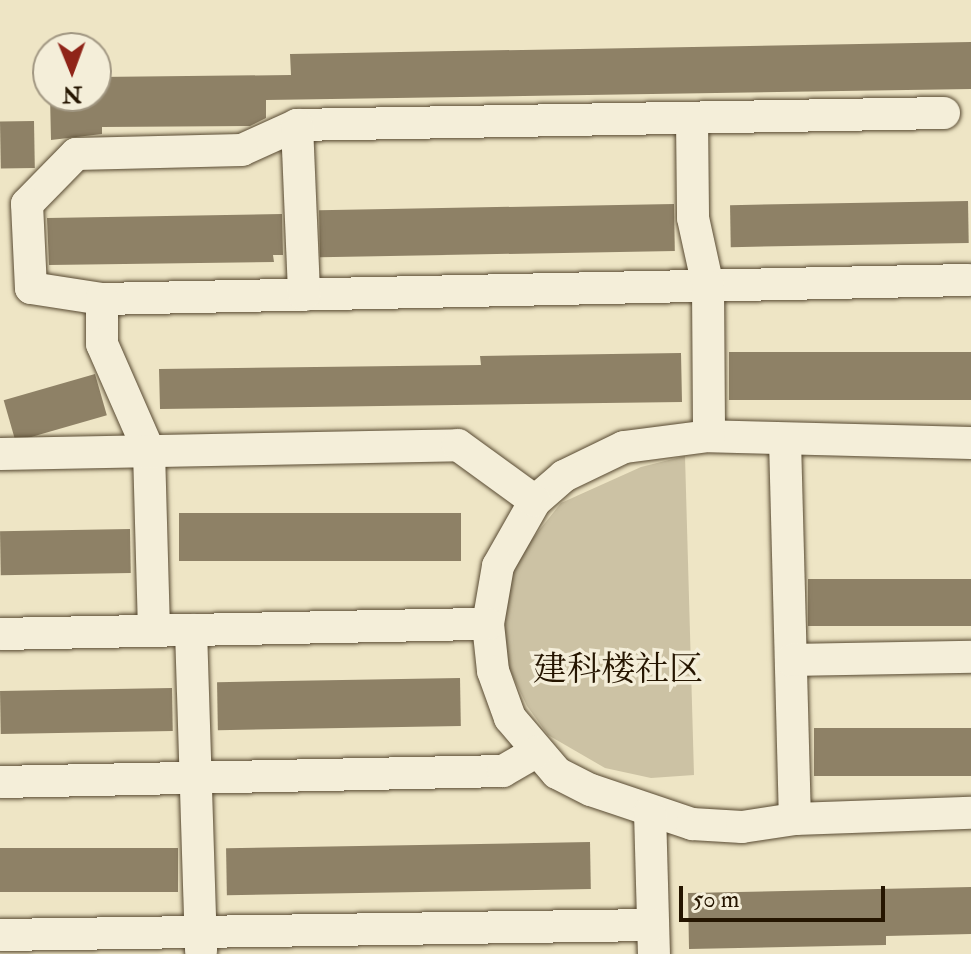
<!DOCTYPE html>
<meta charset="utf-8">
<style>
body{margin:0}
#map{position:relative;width:971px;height:954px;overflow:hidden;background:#eee5c5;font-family:"IM FELL Double Pica","Noto Serif SC",serif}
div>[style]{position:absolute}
.green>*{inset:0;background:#ccc2a4}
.building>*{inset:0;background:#8e8166;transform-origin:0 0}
.roads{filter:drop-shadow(0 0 2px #574931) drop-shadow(0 0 2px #574931)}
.minor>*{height:32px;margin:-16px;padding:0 16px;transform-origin:16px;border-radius:16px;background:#f4eed9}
span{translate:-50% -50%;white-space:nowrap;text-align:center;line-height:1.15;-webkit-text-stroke:7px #f4eed9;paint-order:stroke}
.quarter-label{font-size:34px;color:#251500}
.north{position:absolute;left:32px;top:32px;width:80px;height:80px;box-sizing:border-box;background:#f4eed9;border:2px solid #a19782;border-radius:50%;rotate:179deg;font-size:22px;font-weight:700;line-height:32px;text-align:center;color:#251500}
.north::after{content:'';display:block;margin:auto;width:28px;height:36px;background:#8f2418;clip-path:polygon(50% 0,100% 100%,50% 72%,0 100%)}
.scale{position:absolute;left:679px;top:886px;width:206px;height:36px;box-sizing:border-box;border:4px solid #251500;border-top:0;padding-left:10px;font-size:24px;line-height:28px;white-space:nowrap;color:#251500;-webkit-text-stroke:6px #f4eed9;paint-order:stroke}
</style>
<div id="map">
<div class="green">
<i style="clip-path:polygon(685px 456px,694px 775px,651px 778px,605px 768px,548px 735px,527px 706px,506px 662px,500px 615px,517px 558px,561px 503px,641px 467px)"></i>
</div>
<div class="building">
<i style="clip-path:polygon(971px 42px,971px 89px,266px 100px,266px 118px,250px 126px,102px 127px,102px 134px,51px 140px,50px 96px,96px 96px,97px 77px,291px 75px,290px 54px)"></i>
<i style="left:34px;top:121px;width:47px;height:34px;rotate:89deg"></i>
<i style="left:968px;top:201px;width:42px;height:238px;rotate:89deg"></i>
<i style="left:674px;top:204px;width:47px;height:355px;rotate:89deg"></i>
<i style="clip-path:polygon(282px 214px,283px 255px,273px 255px,274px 262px,49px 265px,47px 218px)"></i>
<i style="left:971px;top:352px;width:48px;height:242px;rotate:90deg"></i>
<i style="clip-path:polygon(681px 353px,682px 402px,160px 409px,159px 369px,481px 365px,480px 356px)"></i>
<i style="left:95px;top:374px;width:43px;height:95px;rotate:74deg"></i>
<i style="left:461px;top:513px;width:48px;height:282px;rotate:90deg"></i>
<i style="left:130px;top:529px;width:44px;height:130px;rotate:89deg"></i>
<i style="left:971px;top:579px;width:47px;height:163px;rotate:90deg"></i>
<i style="left:460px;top:678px;width:48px;height:243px;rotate:89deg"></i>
<i style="left:172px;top:688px;width:43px;height:172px;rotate:89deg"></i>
<i style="left:971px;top:728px;width:48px;height:157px;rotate:90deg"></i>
<i style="left:590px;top:842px;width:47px;height:364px;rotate:89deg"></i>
<i style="left:178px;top:848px;width:44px;height:178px;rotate:90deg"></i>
<i style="clip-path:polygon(971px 887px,971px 934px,886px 936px,886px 945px,689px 949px,688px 893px)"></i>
</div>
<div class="roads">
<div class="minor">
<i style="left:944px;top:113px;width:647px;rotate:178.94deg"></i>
<i style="left:297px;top:125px;width:60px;rotate:155.6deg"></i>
<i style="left:242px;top:150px;width:166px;rotate:178.6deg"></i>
<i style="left:76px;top:154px;width:70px;rotate:134.4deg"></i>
<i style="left:27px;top:204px;width:84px;rotate:87.3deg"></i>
<i style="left:31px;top:288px;width:72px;rotate:8.8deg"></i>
<i style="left:102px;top:299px;width:867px;rotate:-1.26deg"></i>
<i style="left:692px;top:118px;width:100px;rotate:89.4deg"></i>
<i style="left:693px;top:218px;width:70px;rotate:77.6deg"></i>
<i style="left:708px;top:286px;width:150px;rotate:89.6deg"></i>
<i style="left:297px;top:125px;width:170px;rotate:87.6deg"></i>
<i style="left:102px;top:299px;width:45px;rotate:90deg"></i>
<i style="left:102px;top:344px;width:117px;rotate:66.3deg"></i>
<i style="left:149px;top:451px;width:180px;rotate:88.4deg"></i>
<i style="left:785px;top:440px;width:379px;rotate:88.5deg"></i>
<i style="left:971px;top:443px;width:262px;rotate:-178.5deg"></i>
<i style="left:709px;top:436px;width:86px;rotate:172.6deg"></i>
<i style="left:624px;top:447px;width:67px;rotate:154.2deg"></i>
<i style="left:564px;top:476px;width:38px;rotate:139deg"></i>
<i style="left:535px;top:501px;width:75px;rotate:119.6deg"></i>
<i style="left:498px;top:566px;width:59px;rotate:99.8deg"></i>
<i style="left:488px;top:624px;width:47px;rotate:83.9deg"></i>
<i style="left:493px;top:671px;width:50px;rotate:70.1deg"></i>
<i style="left:510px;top:718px;width:72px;rotate:49.5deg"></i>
<i style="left:557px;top:773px;width:38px;rotate:27deg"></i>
<i style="left:591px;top:790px;width:107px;rotate:18.6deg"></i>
<i style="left:692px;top:824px;width:50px;rotate:3.4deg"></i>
<i style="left:742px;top:827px;width:54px;rotate:-8.6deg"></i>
<i style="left:795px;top:819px;width:176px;rotate:-2deg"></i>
<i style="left:0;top:454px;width:458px;rotate:-1.1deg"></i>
<i style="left:458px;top:445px;width:95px;rotate:36deg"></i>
<i style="left:191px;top:630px;width:321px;rotate:88.2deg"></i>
<i style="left:0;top:634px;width:488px;rotate:-1.2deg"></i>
<i style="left:791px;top:660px;width:180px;rotate:-1deg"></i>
<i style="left:0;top:782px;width:503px;rotate:-1.25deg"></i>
<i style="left:503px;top:771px;width:38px;rotate:-30deg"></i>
<i style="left:650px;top:812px;width:142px;rotate:88.4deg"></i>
<i style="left:0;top:935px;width:653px;rotate:-0.88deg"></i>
</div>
</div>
<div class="quarter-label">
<span style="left:618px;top:670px">建科楼社区</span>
</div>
<div class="north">N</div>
<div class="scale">50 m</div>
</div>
